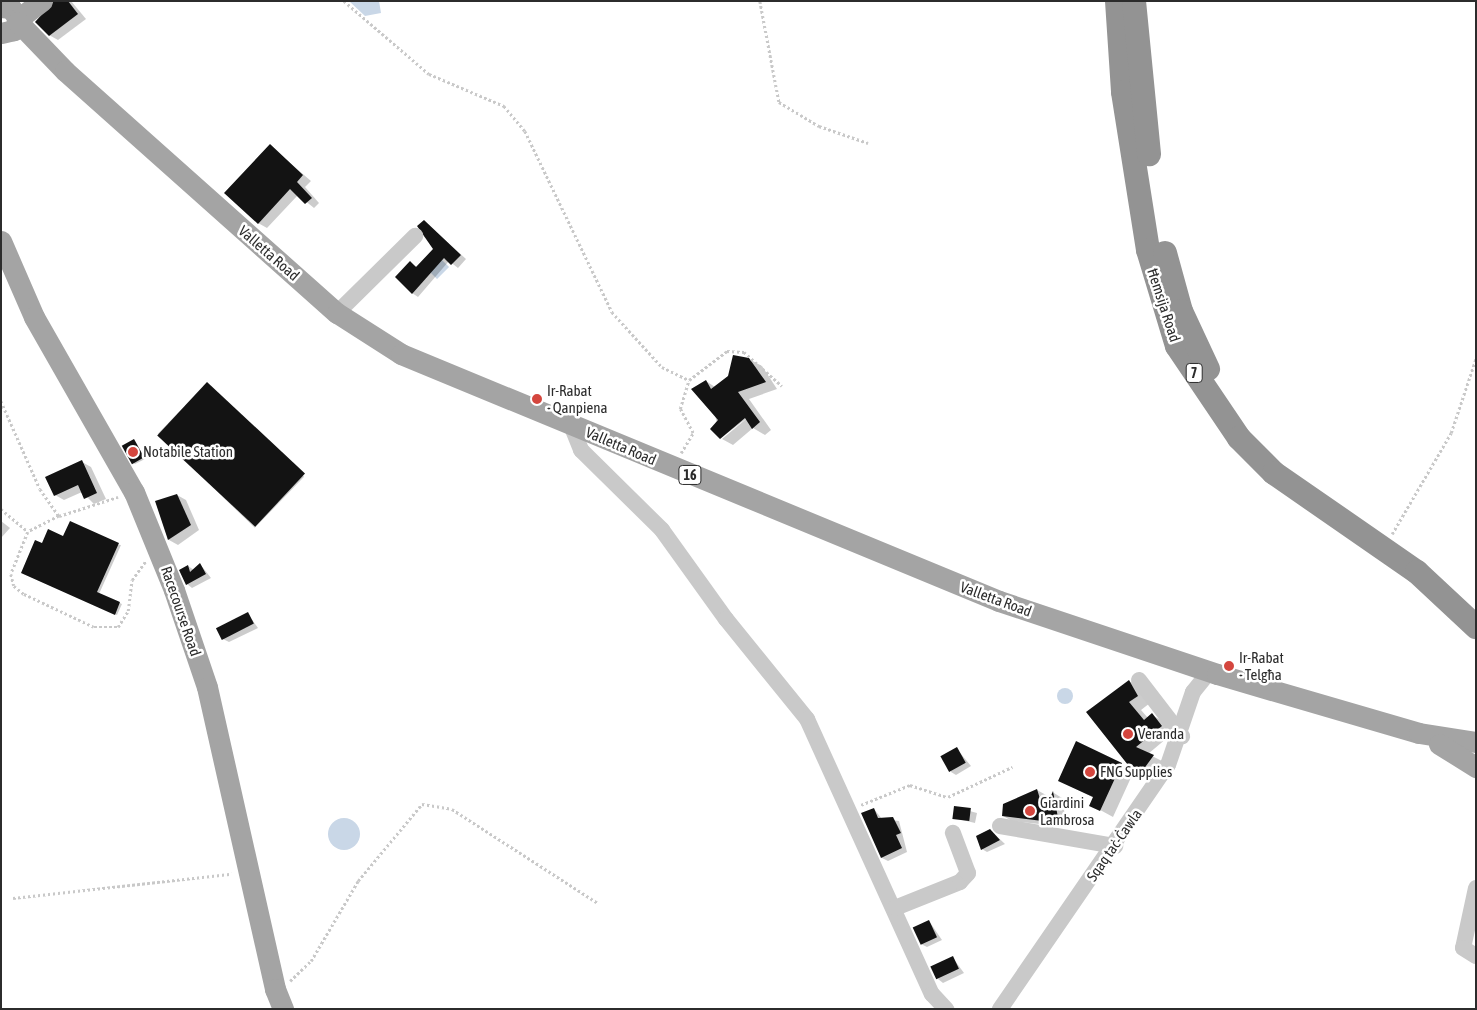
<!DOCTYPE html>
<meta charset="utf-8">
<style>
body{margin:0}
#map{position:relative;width:1477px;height:1010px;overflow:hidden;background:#fff;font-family:"Asap Condensed",sans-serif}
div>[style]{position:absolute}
.water>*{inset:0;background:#c9d7e7;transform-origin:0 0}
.round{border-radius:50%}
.shadow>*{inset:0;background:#0003;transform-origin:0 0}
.building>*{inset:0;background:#131313;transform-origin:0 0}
.path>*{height:2.5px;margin-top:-1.25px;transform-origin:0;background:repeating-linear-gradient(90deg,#c9c9c9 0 2.5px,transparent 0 5px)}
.minor>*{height:16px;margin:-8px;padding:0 8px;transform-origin:8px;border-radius:8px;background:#c9c9c9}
.major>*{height:21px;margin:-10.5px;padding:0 10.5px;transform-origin:10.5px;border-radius:10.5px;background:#a4a4a4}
.highway>*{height:24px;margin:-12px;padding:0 12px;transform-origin:12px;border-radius:12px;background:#939393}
.dots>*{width:14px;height:14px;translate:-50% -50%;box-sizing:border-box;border:2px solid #fff;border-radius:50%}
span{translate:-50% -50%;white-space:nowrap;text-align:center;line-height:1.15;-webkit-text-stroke:5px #fff;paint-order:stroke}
.shield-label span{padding:1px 4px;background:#fff;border:1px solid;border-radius:4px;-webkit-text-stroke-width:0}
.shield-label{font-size:14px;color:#2c2c2c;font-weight:700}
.street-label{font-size:15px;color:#2c2c2c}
.poi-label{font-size:15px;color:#2c2c2c}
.left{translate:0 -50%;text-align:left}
.frame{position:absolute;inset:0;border:2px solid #2c2c2c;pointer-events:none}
</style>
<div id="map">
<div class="water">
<i style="clip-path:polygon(349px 1px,379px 1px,381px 13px,365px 16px)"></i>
<i style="left:442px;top:260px;width:10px;height:17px;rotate:45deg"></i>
<i class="round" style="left:1057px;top:688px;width:16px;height:16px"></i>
<i class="round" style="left:328px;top:818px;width:32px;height:32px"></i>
</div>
<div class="shadow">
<i style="clip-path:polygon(57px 1px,71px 1px,86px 19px,58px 40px,49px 35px)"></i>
<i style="clip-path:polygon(270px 146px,311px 181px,305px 187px,319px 203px,314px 208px,298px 195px,267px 228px,258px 223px)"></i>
<i style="clip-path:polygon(424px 221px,466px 259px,458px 268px,449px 261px,418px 297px,412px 293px,410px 263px,417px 267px,434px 249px)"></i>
<i style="clip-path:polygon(749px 359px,762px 366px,777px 389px,749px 399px,771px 430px,765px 435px,753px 428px,733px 445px,722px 439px,751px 415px,721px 438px,706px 381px,715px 387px)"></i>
<i style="left:207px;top:383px;width:135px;height:71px;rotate:44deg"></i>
<i style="clip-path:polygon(134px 441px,145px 459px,135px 464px,133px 463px)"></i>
<i style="clip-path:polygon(82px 462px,91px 467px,106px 499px,94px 504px,82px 492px,64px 500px,55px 495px)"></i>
<i style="clip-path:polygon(177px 495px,186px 500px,199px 530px,178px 545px,169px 540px,156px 502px)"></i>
<i style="clip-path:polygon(1px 521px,10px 528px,1px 538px)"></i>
<i style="clip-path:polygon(64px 538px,121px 545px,99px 594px,122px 604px,117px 615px,24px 574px)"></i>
<i style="clip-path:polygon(200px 564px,211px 578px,192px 588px,187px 584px,188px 566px,194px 570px)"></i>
<i style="clip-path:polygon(248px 614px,258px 628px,229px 642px,223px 639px)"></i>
<i style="clip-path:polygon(1129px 681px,1141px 688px,1150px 703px,1141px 710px,1148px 718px,1152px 715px,1164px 722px,1173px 733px,1148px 754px,1166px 763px,1155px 776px,1129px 764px,1088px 712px)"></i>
<i style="clip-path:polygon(1077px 743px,1134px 771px,1113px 817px,1091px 805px,1094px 798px,1060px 781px)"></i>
<i style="clip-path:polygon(956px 748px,971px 766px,956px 775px,951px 772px)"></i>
<i style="clip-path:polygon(1037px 790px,1046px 795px,1049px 804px,1054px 793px,1062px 798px,1067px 827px,1012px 821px,1003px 816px,1005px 805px)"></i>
<i style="clip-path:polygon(955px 807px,977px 813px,975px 823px,954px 818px)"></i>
<i style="clip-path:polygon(874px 809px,882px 819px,899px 821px,907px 852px,888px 861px,882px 858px,863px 814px)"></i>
<i style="clip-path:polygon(990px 830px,1005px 844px,987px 852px,982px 849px)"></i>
<i style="clip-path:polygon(929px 921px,942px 940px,927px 947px,921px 944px)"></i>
<i style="clip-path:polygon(953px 958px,964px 973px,943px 983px,938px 979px)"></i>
</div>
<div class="building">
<i style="clip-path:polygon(54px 1px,68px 1px,78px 14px,49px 36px,35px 22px)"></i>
<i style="clip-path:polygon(270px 144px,303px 175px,297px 182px,312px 198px,305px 204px,290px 189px,258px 224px,224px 193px)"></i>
<i style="clip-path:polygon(424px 220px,461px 255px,451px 265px,444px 258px,412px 294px,395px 277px,410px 261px,416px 267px,433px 249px,417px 226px)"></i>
<i style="clip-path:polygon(733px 355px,749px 358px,766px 382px,738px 392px,760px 422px,752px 429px,745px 418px,720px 439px,710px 429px,718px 420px,691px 389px,706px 380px,711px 389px,728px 376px)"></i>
<i style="left:207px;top:382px;width:134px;height:73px;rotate:43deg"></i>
<i style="left:134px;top:439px;width:21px;height:14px;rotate:61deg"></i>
<i style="clip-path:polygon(82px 460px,97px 493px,84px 499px,78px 485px,54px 496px,45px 477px)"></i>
<i style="clip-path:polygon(177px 494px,191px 525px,168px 540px,155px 501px)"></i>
<i style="clip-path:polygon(70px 521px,119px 543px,97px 592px,120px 602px,115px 615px,21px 573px,35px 540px,42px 543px,48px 529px,63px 536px)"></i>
<i style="clip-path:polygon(200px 563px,206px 574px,186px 585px,179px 570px,188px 565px,190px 572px)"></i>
<i style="left:248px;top:612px;width:13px;height:36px;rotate:63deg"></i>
<i style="clip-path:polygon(1129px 680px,1138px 696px,1129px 702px,1144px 720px,1152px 713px,1162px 726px,1136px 747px,1154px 755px,1143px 770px,1128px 765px,1086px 712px)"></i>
<i style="clip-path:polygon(1076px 741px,1122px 763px,1100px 811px,1089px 806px,1093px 797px,1058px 781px)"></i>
<i style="left:957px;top:747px;width:18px;height:19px;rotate:61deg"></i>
<i style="clip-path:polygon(1037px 789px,1044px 812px,1053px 791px,1059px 823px,1002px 816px,1003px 804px)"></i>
<i style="left:954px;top:806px;width:17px;height:13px;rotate:7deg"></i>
<i style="clip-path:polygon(874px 808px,878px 818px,893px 817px,901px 833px,896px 835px,902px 848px,881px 858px,861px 813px)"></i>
<i style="clip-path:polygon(990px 829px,1000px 840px,981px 850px,976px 836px)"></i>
<i style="left:929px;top:920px;width:19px;height:18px;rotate:65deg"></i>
<i style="left:953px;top:956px;width:14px;height:25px;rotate:65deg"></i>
</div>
<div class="path">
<i style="left:344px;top:1px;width:112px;rotate:40.7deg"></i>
<i style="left:429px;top:74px;width:82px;rotate:23.1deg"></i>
<i style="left:504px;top:106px;width:33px;rotate:50deg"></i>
<i style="left:525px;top:131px;width:201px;rotate:64.3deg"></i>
<i style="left:612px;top:312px;width:74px;rotate:47.7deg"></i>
<i style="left:662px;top:367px;width:30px;rotate:26deg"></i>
<i style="left:760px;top:1px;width:103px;rotate:79.3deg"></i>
<i style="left:779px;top:102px;width:47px;rotate:31deg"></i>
<i style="left:819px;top:126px;width:52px;rotate:19.1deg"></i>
<i style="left:1px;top:401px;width:96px;rotate:66.1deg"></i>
<i style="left:40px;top:489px;width:33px;rotate:55deg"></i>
<i style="left:59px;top:516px;width:62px;rotate:-17.9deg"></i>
<i style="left:681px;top:453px;width:23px;rotate:-59deg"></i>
<i style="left:693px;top:433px;width:27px;rotate:-118deg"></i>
<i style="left:680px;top:409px;width:30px;rotate:-73deg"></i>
<i style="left:689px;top:380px;width:48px;rotate:-37.3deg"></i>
<i style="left:727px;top:351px;width:17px;rotate:3deg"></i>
<i style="left:744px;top:352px;width:51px;rotate:41.8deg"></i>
<i style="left:1px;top:509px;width:35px;rotate:40deg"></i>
<i style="left:59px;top:516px;width:35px;rotate:153deg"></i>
<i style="left:28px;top:532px;width:45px;rotate:112deg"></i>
<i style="left:11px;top:574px;width:12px;rotate:76deg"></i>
<i style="left:14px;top:586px;width:13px;rotate:39deg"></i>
<i style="left:24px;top:594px;width:77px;rotate:25.2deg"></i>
<i style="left:94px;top:627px;width:24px"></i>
<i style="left:118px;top:627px;width:19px;rotate:-58deg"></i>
<i style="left:128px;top:611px;width:31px;rotate:-83deg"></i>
<i style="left:132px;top:580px;width:24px;rotate:-54deg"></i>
<i style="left:1392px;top:534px;width:117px;rotate:-59.7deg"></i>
<i style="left:1451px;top:433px;width:79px;rotate:-71.6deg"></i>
<i style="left:861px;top:805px;width:53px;rotate:-22.2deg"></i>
<i style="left:910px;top:785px;width:40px;rotate:18deg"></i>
<i style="left:948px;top:797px;width:71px;rotate:-25.1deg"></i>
<i style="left:13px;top:898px;width:220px;rotate:-6.3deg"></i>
<i style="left:290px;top:981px;width:29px;rotate:-44deg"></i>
<i style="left:311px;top:961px;width:93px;rotate:-59.6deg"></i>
<i style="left:358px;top:881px;width:100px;rotate:-50.3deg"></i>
<i style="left:422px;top:804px;width:30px;rotate:9deg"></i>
<i style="left:452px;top:809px;width:174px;rotate:32.8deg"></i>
</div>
<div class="minor">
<i style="left:337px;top:313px;width:110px;rotate:-44.6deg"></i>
<i style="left:571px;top:425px;width:27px;rotate:68deg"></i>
<i style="left:581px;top:450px;width:114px;rotate:44.6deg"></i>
<i style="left:662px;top:530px;width:110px;rotate:54.3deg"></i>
<i style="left:726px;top:619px;width:129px;rotate:51deg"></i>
<i style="left:807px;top:719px;width:302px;rotate:65.6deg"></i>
<i style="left:932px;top:994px;width:21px;rotate:47deg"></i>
<i style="left:1139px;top:680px;width:71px;rotate:52.5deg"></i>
<i style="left:1000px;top:826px;width:117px;rotate:9.9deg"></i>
<i style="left:1476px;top:888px;width:61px;rotate:102.2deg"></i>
<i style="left:1463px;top:948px;width:15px;rotate:32deg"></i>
<i style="left:895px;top:908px;width:70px;rotate:-21.8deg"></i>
<i style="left:960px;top:882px;width:12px;rotate:-48deg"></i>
<i style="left:968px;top:873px;width:43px;rotate:-110.6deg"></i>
<i style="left:1000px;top:1009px;width:296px;rotate:-55.5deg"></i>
<i style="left:1168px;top:765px;width:77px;rotate:-71.1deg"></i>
<i style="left:1193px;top:692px;width:26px;rotate:-51deg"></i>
</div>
<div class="major">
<i style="left:1px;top:7px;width:10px;rotate:6deg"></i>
<i style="left:11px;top:8px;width:13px;rotate:58deg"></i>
<i style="left:18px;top:19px;width:12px;rotate:110deg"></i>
<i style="left:14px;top:30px;width:13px;rotate:167deg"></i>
<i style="left:18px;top:19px;width:30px;rotate:-37deg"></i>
<i style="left:18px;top:22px;width:68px;rotate:46.2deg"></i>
<i style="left:65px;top:71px;width:364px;rotate:41.7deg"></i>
<i style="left:337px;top:313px;width:76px;rotate:32.6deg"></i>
<i style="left:401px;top:354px;width:647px;rotate:22.44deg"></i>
<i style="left:999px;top:601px;width:230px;rotate:18.5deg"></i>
<i style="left:1217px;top:674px;width:210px;rotate:16.3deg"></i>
<i style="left:1419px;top:733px;width:58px;rotate:9deg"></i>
<i style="left:1px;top:241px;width:83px;rotate:66.5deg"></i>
<i style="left:34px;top:317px;width:202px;rotate:60.3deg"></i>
<i style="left:134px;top:492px;width:106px;rotate:67.8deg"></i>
<i style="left:174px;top:590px;width:102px;rotate:71.2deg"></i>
<i style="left:207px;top:687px;width:310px;rotate:77.3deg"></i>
<i style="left:275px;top:989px;width:22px;rotate:68deg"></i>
<i style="left:1439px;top:744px;width:44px;rotate:31.9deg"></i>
</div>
<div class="highway">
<i style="left:1117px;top:1px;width:91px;rotate:86.2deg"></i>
<i style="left:1123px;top:92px;width:160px;rotate:81deg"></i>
<i style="left:1148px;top:250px;width:100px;rotate:73.2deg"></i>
<i style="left:1177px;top:346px;width:111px;rotate:56deg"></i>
<i style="left:1239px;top:438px;width:49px;rotate:45deg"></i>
<i style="left:1274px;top:473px;width:174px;rotate:34.7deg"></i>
<i style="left:1417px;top:572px;width:81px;rotate:43deg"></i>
<i style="left:1134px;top:1px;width:154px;rotate:84.4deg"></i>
<i style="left:1165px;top:253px;width:60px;rotate:74.6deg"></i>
<i style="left:1181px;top:311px;width:64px;rotate:65deg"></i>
</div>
<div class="dots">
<i style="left:537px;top:399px;background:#d4463e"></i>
<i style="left:133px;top:452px;background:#d4463e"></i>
<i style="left:1229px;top:666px;background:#d4463e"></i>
<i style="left:1128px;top:734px;background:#d4463e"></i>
<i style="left:1090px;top:772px;background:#d4463e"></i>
<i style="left:1030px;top:811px;background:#d4463e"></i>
</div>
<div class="shield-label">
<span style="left:1194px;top:373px">7</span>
<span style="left:690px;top:475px">16</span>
</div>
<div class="street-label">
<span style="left:269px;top:253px;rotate:41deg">Valletta Road</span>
<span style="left:1164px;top:305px;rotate:72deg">Ħemsija Road</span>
<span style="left:621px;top:446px;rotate:23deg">Valletta Road</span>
<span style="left:996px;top:599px;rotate:20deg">Valletta Road</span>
<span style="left:181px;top:611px;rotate:71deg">Racecourse Road</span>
<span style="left:1114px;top:845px;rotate:-55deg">Sqaq taċ-Ċawla</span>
</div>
<div class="poi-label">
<span class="left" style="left:547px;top:399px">Ir-Rabat<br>- Qanpiena</span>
<span class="left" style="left:143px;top:452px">Notabile Station</span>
<span class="left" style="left:1239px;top:666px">Ir-Rabat<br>- Telgħa</span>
<span class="left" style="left:1138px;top:734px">Veranda</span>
<span class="left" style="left:1100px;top:772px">FNG Supplies</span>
<span class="left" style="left:1040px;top:811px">Giardini<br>Lambrosa</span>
</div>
<div class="frame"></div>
</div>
